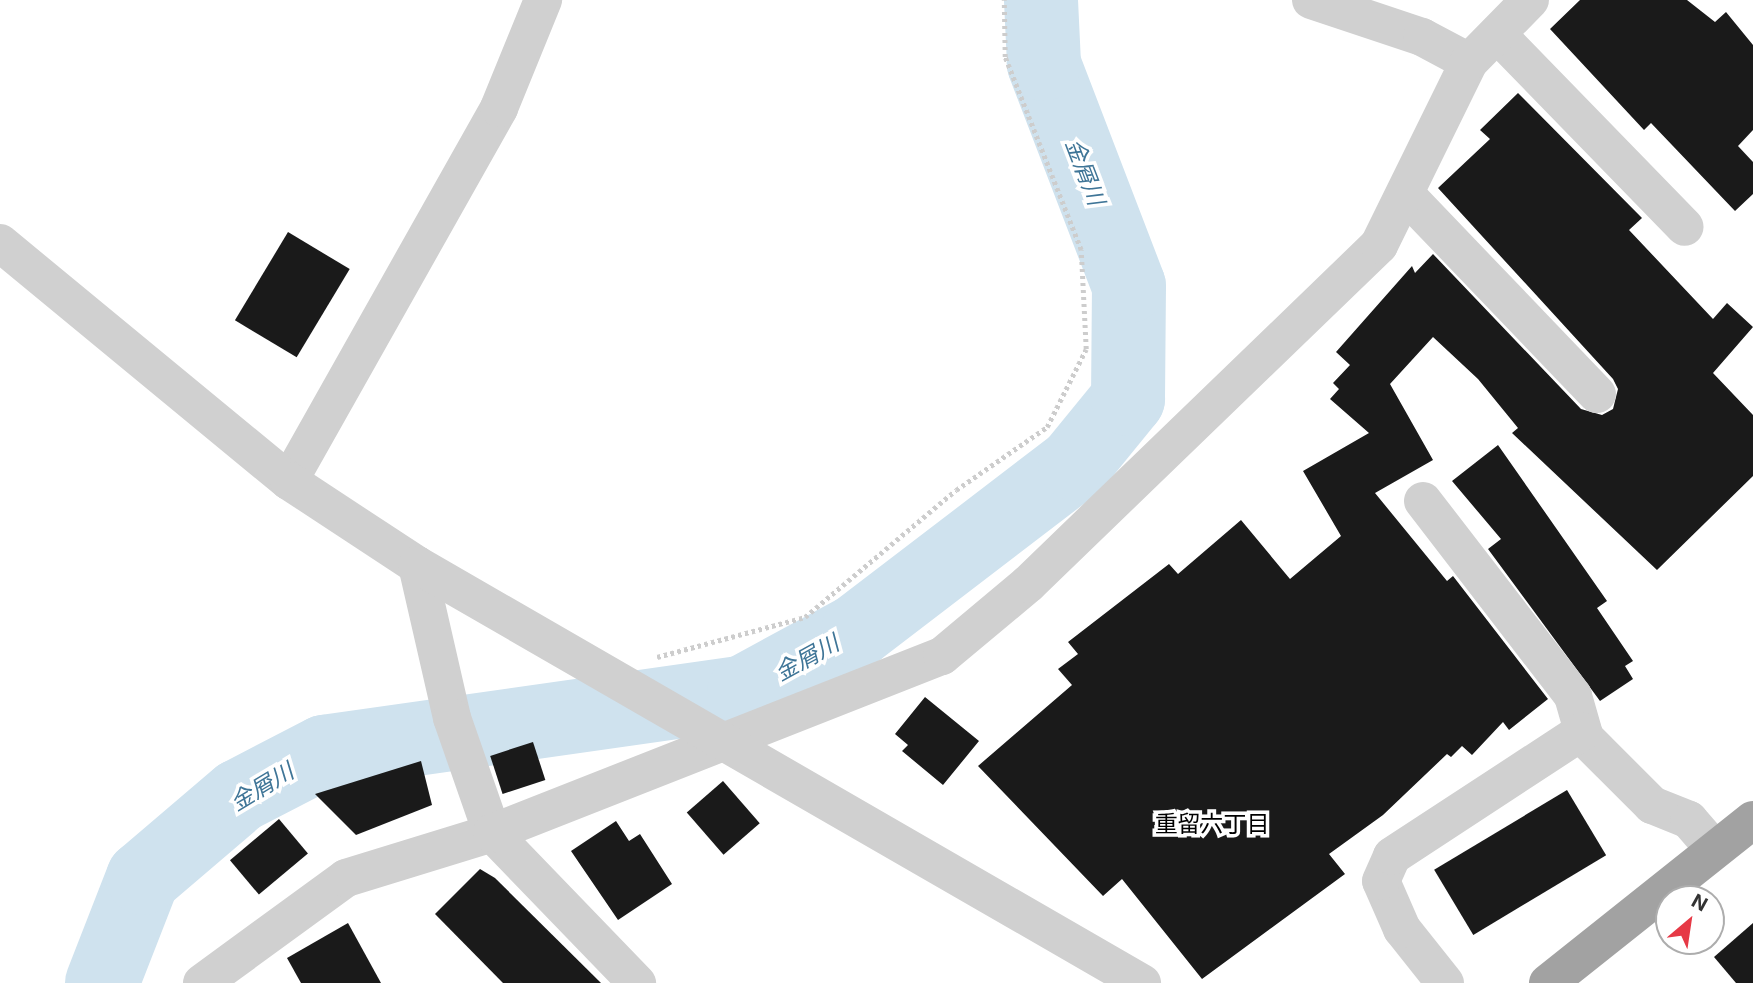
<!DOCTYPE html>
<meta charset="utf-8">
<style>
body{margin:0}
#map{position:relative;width:1753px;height:983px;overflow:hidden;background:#fff;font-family:Inter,"Noto Sans JP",sans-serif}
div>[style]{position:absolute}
.river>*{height:74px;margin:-37px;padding:0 37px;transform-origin:37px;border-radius:37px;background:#cfe2ee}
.building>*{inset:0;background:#1a1a1a;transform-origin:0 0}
.path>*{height:4.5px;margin-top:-2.25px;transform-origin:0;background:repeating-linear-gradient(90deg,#cdcdcd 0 3.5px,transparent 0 7px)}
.minor>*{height:38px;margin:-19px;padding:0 19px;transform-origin:19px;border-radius:19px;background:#d0d0d0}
.tertiary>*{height:38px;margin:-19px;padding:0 19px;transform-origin:19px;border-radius:19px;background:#d0d0d0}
.trunk>*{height:38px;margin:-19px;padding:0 19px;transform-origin:19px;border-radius:19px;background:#a2a2a2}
span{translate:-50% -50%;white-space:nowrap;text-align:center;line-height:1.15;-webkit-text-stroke:7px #fff;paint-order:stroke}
.water-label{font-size:23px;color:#3f7597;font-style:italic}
.neighbourhood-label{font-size:23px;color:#000}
.north{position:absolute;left:1655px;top:885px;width:70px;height:70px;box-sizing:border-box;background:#fff;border:2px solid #adadad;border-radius:50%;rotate:29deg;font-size:19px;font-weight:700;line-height:28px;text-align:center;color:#333}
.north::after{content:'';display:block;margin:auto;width:24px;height:32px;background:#e63946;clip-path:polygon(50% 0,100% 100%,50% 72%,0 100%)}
</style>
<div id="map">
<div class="river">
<i style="left:102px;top:983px;width:113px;rotate:-68.7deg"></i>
<i style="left:143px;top:878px;width:126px;rotate:-40.5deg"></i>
<i style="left:239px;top:796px;width:96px;rotate:-27.4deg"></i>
<i style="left:324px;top:752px;width:424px;rotate:-8.1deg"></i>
<i style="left:744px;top:692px;width:130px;rotate:-28.5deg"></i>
<i style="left:858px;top:630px;width:273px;rotate:-37.4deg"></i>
<i style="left:1075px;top:464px;width:84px;rotate:-50.8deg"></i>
<i style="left:1128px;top:399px;width:113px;rotate:-89.5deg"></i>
<i style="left:1129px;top:286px;width:238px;rotate:-111deg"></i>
<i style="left:1044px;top:64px;width:64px;rotate:-92.7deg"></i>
</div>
<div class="building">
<i style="clip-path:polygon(1580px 0,1687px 0,1715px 22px,1726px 12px,1753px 45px,1753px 130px,1738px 146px,1753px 162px,1753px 194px,1735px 211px,1651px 123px,1644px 130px,1550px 29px)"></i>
<i style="clip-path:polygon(1518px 93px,1642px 218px,1629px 230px,1713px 319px,1727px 303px,1753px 327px,1713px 373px,1753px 415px,1753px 476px,1657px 570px,1512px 433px,1518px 428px,1478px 379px,1433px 337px,1390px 384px,1433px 460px,1375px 493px,1447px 581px,1453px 576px,1548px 699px,1509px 730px,1503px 722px,1472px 755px,1462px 746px,1451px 757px,1447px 754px,1383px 815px,1329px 854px,1345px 874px,1202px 979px,1122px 879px,1103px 896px,978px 766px,1072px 685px,1058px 669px,1078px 654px,1068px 642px,1169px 564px,1178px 574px,1241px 520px,1290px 579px,1341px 536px,1303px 471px,1369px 433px,1330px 399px,1339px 389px,1333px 383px,1350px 365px,1336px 352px,1412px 266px,1415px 273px,1433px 254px,1581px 409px,1602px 415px,1613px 409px,1618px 389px,1613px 379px,1438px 188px,1490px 139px,1480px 130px)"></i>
<i style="left:288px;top:232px;width:72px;height:103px;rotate:31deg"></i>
<i style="clip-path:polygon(1498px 445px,1607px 601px,1597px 608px,1633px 661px,1625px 666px,1633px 679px,1600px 701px,1488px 549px,1501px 539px,1452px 481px)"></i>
<i style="clip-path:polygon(925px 697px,979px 741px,943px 785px,902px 751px,908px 745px,895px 734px)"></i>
<i style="left:533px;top:742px;width:40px;height:45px;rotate:72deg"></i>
<i style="clip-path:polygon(421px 761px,432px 805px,356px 835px,315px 794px)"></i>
<i style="left:723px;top:781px;width:56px;height:48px;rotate:49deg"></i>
<i style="left:1567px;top:790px;width:76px;height:155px;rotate:59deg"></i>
<i style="left:279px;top:819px;width:45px;height:64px;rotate:50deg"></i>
<i style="clip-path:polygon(616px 821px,629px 841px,640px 834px,672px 884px,618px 920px,571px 851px)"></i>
<i style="clip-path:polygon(480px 869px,495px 878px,601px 983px,503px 983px,435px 914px)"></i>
<i style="clip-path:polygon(348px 923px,381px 983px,301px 983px,287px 958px)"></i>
<i style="clip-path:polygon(1753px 923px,1753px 983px,1736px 983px,1714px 957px)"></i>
</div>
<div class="path">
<i style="left:657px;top:657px;width:153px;rotate:-15.1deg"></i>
<i style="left:805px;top:617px;width:197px;rotate:-40.1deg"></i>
<i style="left:956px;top:490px;width:111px;rotate:-34.7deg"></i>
<i style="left:1047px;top:427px;width:87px;rotate:-63.4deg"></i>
<i style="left:1086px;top:349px;width:99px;rotate:-92.9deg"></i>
<i style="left:1081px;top:250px;width:207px;rotate:-111.5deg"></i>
<i style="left:1005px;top:57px;width:57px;rotate:-91deg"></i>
</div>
<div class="minor">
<i style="left:1311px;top:0;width:117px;rotate:18.4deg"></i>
<i style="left:1422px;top:37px;width:53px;rotate:28deg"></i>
<i style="left:1497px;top:34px;width:269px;rotate:45.8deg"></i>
<i style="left:1408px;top:197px;width:273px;rotate:46.2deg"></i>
<i style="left:289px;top:481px;width:428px;rotate:-60.6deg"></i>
<i style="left:499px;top:108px;width:117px;rotate:-67.8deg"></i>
<i style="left:1423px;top:501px;width:246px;rotate:52.4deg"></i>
<i style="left:1573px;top:696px;width:44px;rotate:74.1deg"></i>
<i style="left:1585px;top:738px;width:95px;rotate:45deg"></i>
<i style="left:1652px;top:805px;width:40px;rotate:22deg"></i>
<i style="left:1689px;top:820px;width:38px;rotate:49deg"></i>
<i style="left:417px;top:565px;width:157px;rotate:77.1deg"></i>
<i style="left:452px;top:718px;width:122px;rotate:70.8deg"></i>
<i style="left:492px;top:833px;width:209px;rotate:46deg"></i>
<i style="left:202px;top:983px;width:178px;rotate:-36.1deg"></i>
<i style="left:346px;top:878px;width:153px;rotate:-17.1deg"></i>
<i style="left:492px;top:833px;width:484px;rotate:-21.5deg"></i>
<i style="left:942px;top:656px;width:112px;rotate:-39.9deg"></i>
<i style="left:1028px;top:584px;width:488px;rotate:-44deg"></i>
<i style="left:1379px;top:245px;width:204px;rotate:-63.8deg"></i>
<i style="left:1469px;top:62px;width:87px;rotate:-45.5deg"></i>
<i style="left:1445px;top:983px;width:69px;rotate:-128.5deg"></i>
<i style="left:1402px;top:929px;width:52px;rotate:-113.6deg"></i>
<i style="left:1381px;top:881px;width:27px;rotate:-66deg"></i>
<i style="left:1392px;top:856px;width:228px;rotate:-33.2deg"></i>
</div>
<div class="tertiary">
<i style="left:0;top:243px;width:374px;rotate:39.5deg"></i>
<i style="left:289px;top:481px;width:153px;rotate:33.3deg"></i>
<i style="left:417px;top:565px;width:837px;rotate:29.97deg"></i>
</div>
<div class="trunk">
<i style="left:1548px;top:983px;width:262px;rotate:-38.5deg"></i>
</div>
<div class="water-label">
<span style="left:1085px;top:172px;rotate:69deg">金屑川</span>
<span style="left:807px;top:658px;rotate:-29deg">金屑川</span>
<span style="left:262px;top:787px;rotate:-31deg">金屑川</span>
</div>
<div class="neighbourhood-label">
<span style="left:1212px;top:824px">重留六丁目</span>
</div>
<div class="north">N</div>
</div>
